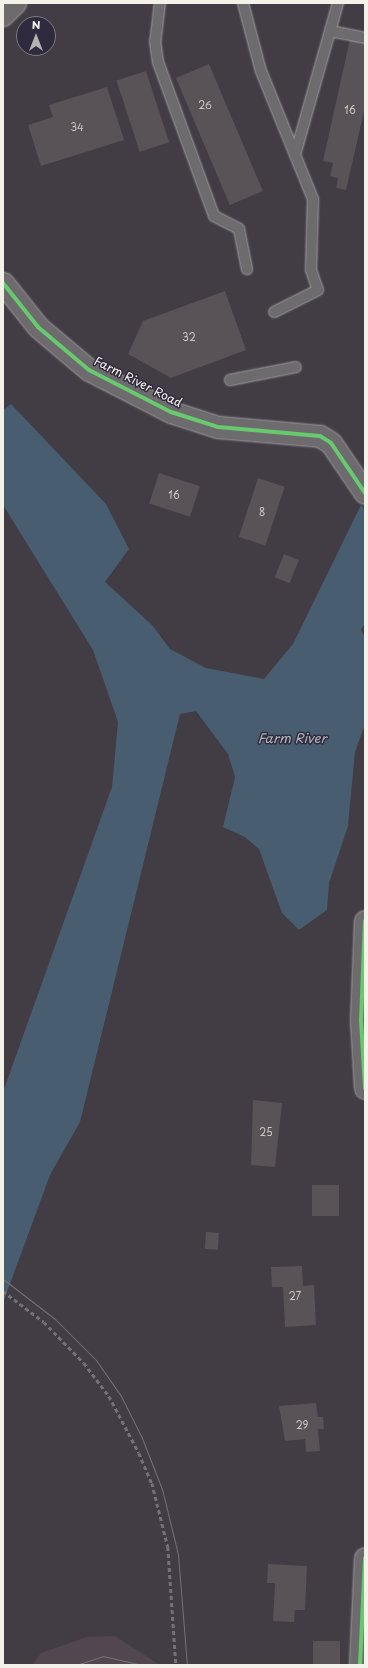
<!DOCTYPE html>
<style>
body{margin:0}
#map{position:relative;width:368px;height:1668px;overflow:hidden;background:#423c44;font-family:"Playpen Sans",sans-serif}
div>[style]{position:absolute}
.built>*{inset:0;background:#524651}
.water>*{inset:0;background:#485d6f}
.building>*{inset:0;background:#595256;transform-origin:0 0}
.path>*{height:2.5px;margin-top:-1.25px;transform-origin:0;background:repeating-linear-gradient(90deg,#757276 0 4px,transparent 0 7px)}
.roads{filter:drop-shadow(0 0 1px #a29ea0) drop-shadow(0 0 1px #a29ea0)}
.lane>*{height:10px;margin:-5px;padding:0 5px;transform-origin:5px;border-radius:5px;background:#6e6b6e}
.street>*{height:21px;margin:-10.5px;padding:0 10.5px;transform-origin:10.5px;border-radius:10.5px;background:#6e6b6e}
.secondary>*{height:22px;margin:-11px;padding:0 11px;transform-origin:11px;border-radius:11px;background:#6e6b6e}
.tram>*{height:1px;margin:-0.5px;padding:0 0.5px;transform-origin:0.5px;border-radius:0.5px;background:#757276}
.cycleway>*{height:4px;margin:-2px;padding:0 2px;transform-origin:2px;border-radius:2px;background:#67ca6e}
span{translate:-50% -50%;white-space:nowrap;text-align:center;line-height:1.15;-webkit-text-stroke:3px #2f2a3d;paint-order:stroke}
.number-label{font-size:10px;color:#cdc9c4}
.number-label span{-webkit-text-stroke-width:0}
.street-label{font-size:12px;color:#f4f1e8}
.water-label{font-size:13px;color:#b0b7b9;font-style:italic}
.frame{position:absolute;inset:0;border:4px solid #f4f1e8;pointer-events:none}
.north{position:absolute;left:16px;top:16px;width:40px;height:40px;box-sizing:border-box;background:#2f2a3d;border:1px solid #7e7a81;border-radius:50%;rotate:0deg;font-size:11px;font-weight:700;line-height:16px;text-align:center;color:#f4f1e8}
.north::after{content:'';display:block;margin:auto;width:14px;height:18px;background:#b6b2af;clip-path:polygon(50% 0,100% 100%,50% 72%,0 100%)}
</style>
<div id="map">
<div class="built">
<i style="clip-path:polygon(115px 1636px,160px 1665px,32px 1665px,41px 1653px,87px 1637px)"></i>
</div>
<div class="water">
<i style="clip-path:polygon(11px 404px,106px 504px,129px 549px,105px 582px,152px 625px,170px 649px,206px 668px,264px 679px,293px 644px,361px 505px,365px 510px,365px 623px,361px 630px,365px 637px,365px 724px,355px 752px,348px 826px,329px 883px,327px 910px,299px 930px,282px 913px,259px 849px,245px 837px,223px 827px,235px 777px,228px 754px,196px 711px,180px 714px,80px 1122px,50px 1175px,3px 1303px,3px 1092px,112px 787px,118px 722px,93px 650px,3px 505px,3px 410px)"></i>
</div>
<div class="building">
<i style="clip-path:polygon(350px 39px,365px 43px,365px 107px,346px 190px,336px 188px,338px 178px,330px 176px,333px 163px,323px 161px)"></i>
<i style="left:209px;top:64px;width:138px;height:36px;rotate:67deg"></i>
<i style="left:146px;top:71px;width:75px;height:31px;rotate:72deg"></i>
<i style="clip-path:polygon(107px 87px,124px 140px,41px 166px,28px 125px,53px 117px,49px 105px)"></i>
<i style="clip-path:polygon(225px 291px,246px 350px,171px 378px,128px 354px,143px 321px)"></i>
<i style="left:159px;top:473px;width:43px;height:32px;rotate:18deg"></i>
<i style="left:258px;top:478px;width:28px;height:62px;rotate:18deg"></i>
<i style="left:284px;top:554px;width:16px;height:25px;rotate:22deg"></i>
<i style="clip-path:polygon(253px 1100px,282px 1103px,275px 1167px,251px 1165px)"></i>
<i style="left:312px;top:1185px;width:27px;height:31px"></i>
<i style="left:206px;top:1232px;width:13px;height:17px;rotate:4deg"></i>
<i style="clip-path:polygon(302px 1266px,303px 1286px,314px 1285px,316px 1325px,285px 1327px,283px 1287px,272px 1287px,271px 1267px)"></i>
<i style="clip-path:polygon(316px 1403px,318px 1417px,323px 1417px,324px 1429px,318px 1429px,320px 1451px,306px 1452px,305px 1439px,285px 1441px,279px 1406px)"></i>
<i style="clip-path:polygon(268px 1564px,307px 1566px,305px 1610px,295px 1610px,294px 1622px,273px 1621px,275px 1583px,267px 1583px)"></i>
<i style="left:313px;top:1641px;width:27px;height:24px"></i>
</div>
<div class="path">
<i style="left:3px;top:1291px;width:51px;rotate:37.1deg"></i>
<i style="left:44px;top:1322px;width:57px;rotate:45.7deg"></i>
<i style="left:84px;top:1363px;width:41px;rotate:52.9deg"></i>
<i style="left:109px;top:1396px;width:64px;rotate:62.2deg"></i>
<i style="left:139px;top:1453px;width:33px;rotate:67deg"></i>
<i style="left:152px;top:1483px;width:66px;rotate:76deg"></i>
<i style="left:168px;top:1547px;width:118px;rotate:86.1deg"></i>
</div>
<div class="roads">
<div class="lane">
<i style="left:160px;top:3px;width:38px;rotate:97deg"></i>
<i style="left:155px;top:41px;width:21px;rotate:82deg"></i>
<i style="left:158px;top:62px;width:164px;rotate:70deg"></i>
<i style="left:214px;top:216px;width:28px;rotate:27deg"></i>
<i style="left:239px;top:229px;width:41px;rotate:78.7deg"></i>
<i style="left:243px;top:3px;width:70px;rotate:75.2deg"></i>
<i style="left:261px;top:71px;width:138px;rotate:67.9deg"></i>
<i style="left:313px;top:199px;width:71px;rotate:91.6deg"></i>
<i style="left:311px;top:270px;width:21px;rotate:71deg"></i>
<i style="left:318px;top:290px;width:49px;rotate:153.4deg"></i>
<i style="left:330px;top:31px;width:36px;rotate:11deg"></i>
<i style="left:295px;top:155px;width:158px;rotate:-74.2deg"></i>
<i style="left:230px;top:380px;width:67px;rotate:-11.1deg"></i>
</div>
<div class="street">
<i style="left:3px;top:283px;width:56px;rotate:51.5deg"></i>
<i style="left:38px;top:327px;width:67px;rotate:40.1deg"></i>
<i style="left:89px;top:370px;width:92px;rotate:27.1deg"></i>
<i style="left:171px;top:412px;width:49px;rotate:17.7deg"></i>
<i style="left:218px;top:427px;width:102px;rotate:5deg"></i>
<i style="left:320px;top:436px;width:13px;rotate:32deg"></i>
<i style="left:331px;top:443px;width:60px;rotate:55.8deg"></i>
<i style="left:365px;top:921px;width:99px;rotate:92.3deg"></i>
<i style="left:361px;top:1020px;width:68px;rotate:86.6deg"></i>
<i style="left:360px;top:1665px;width:107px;rotate:-87.3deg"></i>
</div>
<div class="secondary">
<i style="left:3px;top:15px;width:17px;rotate:-45deg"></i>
</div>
</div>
<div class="tram">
<i style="left:3px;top:1279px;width:66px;rotate:37.6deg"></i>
<i style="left:55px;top:1319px;width:58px;rotate:45deg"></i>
<i style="left:96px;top:1360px;width:44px;rotate:55.2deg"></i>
<i style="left:121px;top:1396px;width:47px;rotate:63.4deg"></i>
<i style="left:142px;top:1438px;width:55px;rotate:68.6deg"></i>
<i style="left:162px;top:1489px;width:67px;rotate:76.2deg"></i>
<i style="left:178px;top:1554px;width:111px;rotate:85.4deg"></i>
<i style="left:76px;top:1665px;width:28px;rotate:-18deg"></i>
<i style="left:103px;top:1656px;width:40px;rotate:13deg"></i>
</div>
<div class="cycleway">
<i style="left:3px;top:283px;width:56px;rotate:51.5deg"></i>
<i style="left:38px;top:327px;width:67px;rotate:40.1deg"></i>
<i style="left:89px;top:370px;width:92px;rotate:27.1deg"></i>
<i style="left:171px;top:412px;width:49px;rotate:17.7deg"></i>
<i style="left:218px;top:427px;width:102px;rotate:5deg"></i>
<i style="left:320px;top:436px;width:13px;rotate:32deg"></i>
<i style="left:331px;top:443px;width:60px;rotate:55.8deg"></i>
<i style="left:365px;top:921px;width:99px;rotate:92.3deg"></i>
<i style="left:361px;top:1020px;width:68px;rotate:86.6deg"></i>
<i style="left:360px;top:1665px;width:107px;rotate:-87.3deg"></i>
</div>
<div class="number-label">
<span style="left:205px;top:105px">26</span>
<span style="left:350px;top:110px">16</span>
<span style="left:77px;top:127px">34</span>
<span style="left:189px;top:337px">32</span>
<span style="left:174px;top:495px">16</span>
<span style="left:262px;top:512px">8</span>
<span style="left:266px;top:1132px">25</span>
<span style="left:295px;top:1296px">27</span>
<span style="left:302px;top:1425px">29</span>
</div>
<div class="street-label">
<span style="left:138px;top:382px;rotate:27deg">Farm River Road</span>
</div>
<div class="water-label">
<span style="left:292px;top:738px">Farm River</span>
</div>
<div class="frame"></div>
<div class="north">N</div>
</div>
